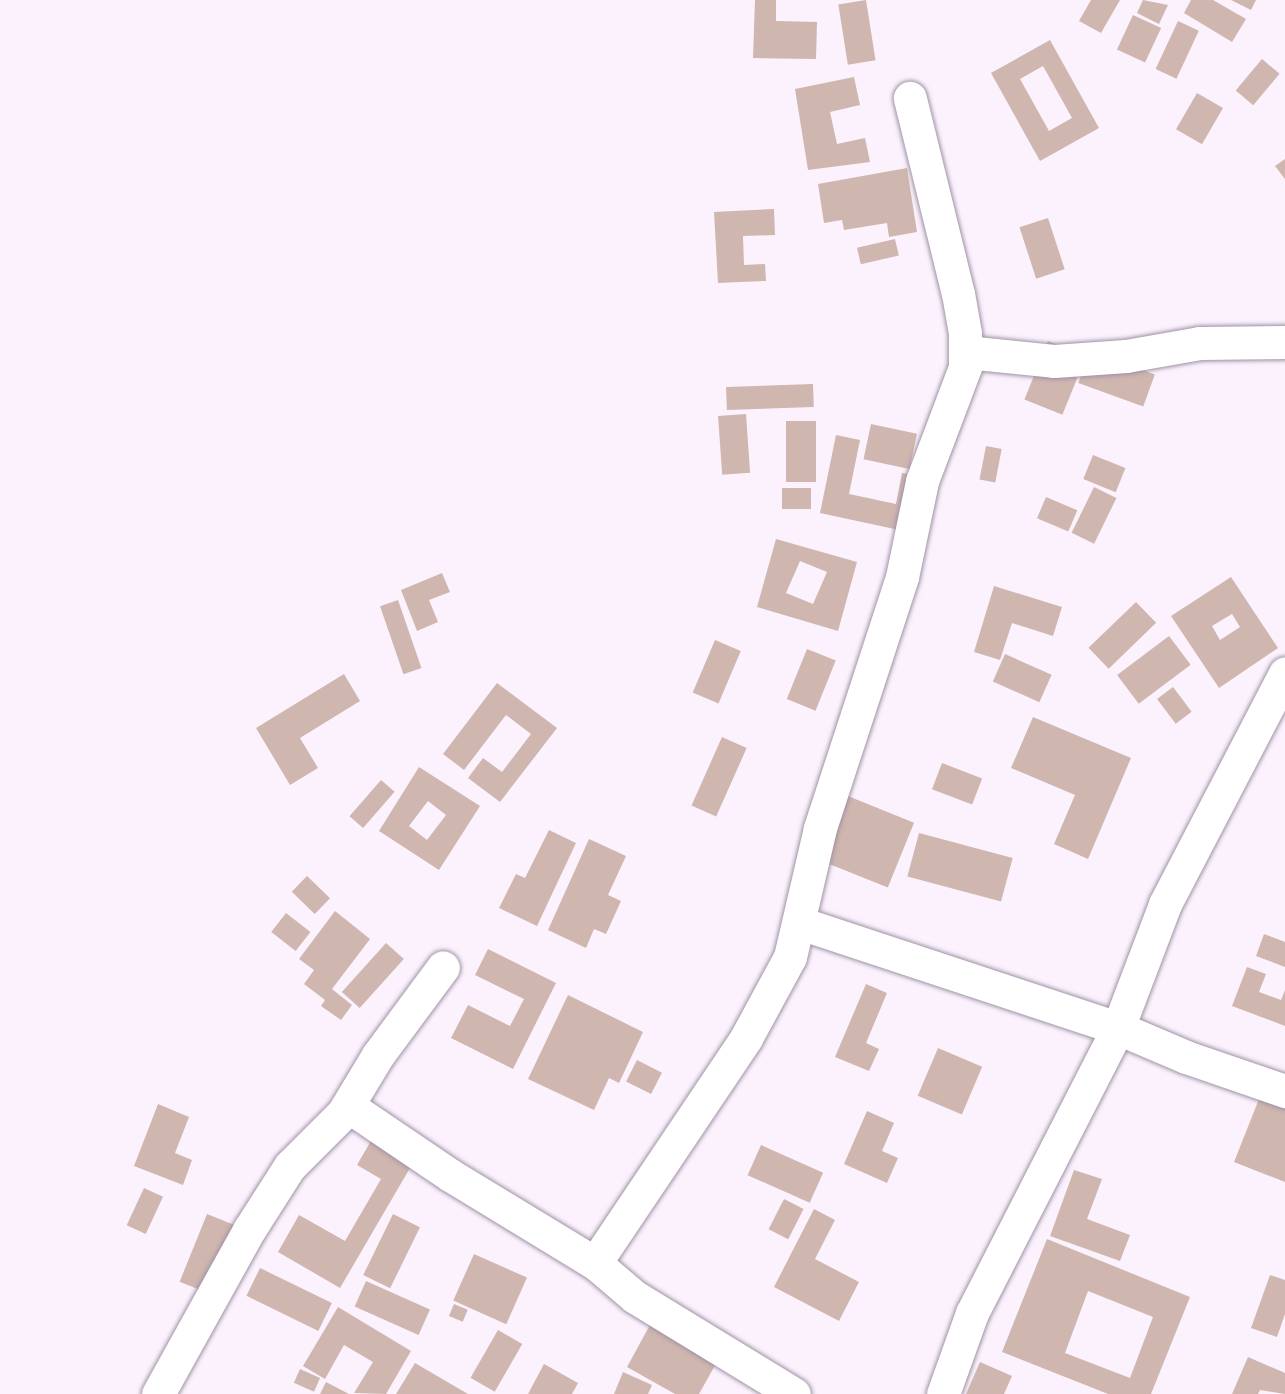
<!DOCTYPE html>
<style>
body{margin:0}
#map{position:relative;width:1285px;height:1394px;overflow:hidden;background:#fcf2fe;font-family:"PT Sans Narrow",sans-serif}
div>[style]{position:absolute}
.building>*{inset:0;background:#cfb6af;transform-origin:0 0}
.roads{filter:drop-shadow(0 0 2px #a092a4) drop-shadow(0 0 2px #a092a4)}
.minor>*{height:33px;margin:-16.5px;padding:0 16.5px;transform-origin:16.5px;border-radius:16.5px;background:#fff}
span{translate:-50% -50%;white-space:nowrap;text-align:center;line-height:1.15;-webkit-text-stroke:4.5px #fff;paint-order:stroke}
</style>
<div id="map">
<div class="building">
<i style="clip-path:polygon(755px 0,776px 0,776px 21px,817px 22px,816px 59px,753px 58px)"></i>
<i style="left:866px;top:0;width:61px;height:28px;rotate:81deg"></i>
<i style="clip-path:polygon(1091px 0,1120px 0,1101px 33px,1079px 21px)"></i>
<i style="clip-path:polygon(1143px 0,1168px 5px,1159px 24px,1137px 13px)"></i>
<i style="clip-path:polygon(1191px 0,1213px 0,1246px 19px,1232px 42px,1184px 13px)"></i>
<i style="clip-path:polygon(1231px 0,1256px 0,1251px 10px)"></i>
<i style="left:1133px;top:15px;width:31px;height:38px;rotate:25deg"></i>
<i style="left:1178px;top:21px;width:23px;height:53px;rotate:25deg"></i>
<i style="clip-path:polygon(evenodd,1050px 40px,1099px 128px,1040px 161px,991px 73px,1050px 40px,1043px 66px,1072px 118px,1049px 131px,1020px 79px,1043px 66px)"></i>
<i style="left:1262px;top:59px;width:23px;height:41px;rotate:40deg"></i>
<i style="clip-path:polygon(854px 77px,860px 105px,830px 112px,837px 144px,865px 138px,870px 162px,808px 170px,795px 89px)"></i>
<i style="left:1197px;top:93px;width:30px;height:42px;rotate:30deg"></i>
<i style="clip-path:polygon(1285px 159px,1285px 179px,1275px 166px)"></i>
<i style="clip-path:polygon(907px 168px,917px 232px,889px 237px,887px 223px,844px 230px,842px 220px,824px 223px,818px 184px)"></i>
<i style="clip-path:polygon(774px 209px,775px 235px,743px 236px,744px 265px,765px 264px,766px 281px,718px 283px,714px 212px)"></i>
<i style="left:1048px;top:218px;width:54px;height:30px;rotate:72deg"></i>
<i style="left:895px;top:239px;width:17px;height:39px;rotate:77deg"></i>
<i style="left:1048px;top:341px;width:41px;height:63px;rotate:22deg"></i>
<i style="left:1090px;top:351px;width:69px;height:34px;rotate:20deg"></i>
<i style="left:813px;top:384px;width:23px;height:87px;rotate:88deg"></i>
<i style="left:746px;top:414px;width:59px;height:28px;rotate:86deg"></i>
<i style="left:786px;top:421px;width:30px;height:61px"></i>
<i style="left:871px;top:424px;width:47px;height:36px;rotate:12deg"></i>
<i style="clip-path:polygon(836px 435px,860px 440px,849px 494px,896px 504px,902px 473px,925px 477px,913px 533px,820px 513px)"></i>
<i style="left:986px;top:446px;width:16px;height:34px;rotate:11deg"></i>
<i style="left:1093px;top:455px;width:35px;height:26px;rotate:22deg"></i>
<i style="left:1094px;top:487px;width:25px;height:51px;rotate:26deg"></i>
<i style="left:782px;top:488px;width:29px;height:21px"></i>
<i style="left:1046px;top:497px;width:34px;height:23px;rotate:23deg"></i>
<i style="clip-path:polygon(evenodd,776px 539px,857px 562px,838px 631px,757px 607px,776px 539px,800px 561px,827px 572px,813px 604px,786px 593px,800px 561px)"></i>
<i style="clip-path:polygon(442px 573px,450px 592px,429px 600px,438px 622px,417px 631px,401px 590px)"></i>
<i style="clip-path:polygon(evenodd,1231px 577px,1278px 648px,1219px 688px,1171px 616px,1231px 577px,1232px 614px,1240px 627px,1220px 640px,1212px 626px,1232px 614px)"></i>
<i style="clip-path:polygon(994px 586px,1062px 607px,1053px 636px,1012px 623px,1000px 660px,974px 652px)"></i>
<i style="left:398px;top:600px;width:72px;height:19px;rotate:71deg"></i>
<i style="left:1136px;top:602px;width:29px;height:66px;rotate:46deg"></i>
<i style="left:1169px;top:636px;width:36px;height:65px;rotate:53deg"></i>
<i style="left:715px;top:640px;width:28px;height:57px;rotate:23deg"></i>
<i style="left:807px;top:649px;width:31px;height:54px;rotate:22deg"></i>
<i style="left:1005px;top:654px;width:51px;height:30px;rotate:24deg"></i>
<i style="clip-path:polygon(344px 674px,360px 701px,300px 738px,318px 768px,290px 785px,256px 728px)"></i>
<i style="clip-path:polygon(497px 683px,557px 728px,500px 802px,468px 778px,483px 758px,502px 772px,531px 734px,506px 715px,464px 770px,443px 754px)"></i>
<i style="left:1173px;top:687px;width:31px;height:20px;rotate:53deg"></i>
<i style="clip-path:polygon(1033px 717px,1131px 758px,1088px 859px,1054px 844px,1075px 795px,1011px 768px)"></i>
<i style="left:722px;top:737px;width:27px;height:75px;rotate:24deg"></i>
<i style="left:942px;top:763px;width:43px;height:28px;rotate:21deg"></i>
<i style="clip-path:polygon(evenodd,419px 767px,480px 806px,439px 870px,379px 831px,419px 767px,428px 801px,446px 815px,427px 840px,409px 826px,428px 801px)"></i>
<i style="left:381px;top:780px;width:18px;height:48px;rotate:41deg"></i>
<i style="left:838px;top:792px;width:82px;height:70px;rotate:22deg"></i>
<i style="clip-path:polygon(549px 830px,576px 843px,537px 926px,499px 908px,516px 874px,525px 878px)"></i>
<i style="left:919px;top:833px;width:97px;height:45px;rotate:15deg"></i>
<i style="clip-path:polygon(589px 839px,626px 856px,608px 895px,621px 901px,606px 934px,594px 929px,586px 948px,548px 930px)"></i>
<i style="left:307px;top:876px;width:32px;height:22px;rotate:44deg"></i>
<i style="clip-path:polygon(335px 911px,370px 939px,332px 989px,352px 1005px,341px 1020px,321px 1006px,325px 1000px,304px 984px,314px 970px,299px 959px)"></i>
<i style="left:286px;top:913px;width:31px;height:24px;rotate:38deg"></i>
<i style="clip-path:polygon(1264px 934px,1285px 942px,1285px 967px,1256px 956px)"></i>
<i style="left:386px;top:943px;width:24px;height:66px;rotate:42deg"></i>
<i style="clip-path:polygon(488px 949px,556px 983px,513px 1069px,451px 1038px,468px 1005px,510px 1026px,524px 999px,475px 975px)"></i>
<i style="clip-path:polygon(1247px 967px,1266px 974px,1259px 992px,1281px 1000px,1285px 990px,1285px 1026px,1232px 1006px)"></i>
<i style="clip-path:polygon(866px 984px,887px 993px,866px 1043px,879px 1049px,869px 1071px,835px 1057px)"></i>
<i style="clip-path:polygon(568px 995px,643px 1032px,619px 1083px,609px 1078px,594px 1110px,528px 1079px)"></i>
<i style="left:938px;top:1048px;width:48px;height:52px;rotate:23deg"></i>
<i style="left:637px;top:1060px;width:28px;height:24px;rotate:27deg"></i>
<i style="clip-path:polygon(1261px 1094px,1285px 1103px,1285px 1182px,1234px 1162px)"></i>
<i style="clip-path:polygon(158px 1104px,189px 1117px,175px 1153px,192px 1160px,183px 1185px,134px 1166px)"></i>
<i style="clip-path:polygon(867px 1111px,894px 1123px,882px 1151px,898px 1158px,887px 1183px,844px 1164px)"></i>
<i style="clip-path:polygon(383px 1120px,424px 1144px,340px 1288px,278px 1252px,299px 1215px,345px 1241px,381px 1179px,357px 1165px)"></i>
<i style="left:761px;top:1145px;width:68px;height:33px;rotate:24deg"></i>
<i style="clip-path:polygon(1074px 1170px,1102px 1179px,1087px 1219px,1130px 1235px,1120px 1261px,1050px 1236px)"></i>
<i style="left:144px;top:1188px;width:21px;height:41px;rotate:25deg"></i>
<i style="left:784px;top:1199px;width:22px;height:34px;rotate:27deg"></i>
<i style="clip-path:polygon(814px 1209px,835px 1220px,815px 1259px,859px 1282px,839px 1321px,774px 1287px)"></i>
<i style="left:207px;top:1214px;width:35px;height:73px;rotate:22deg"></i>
<i style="left:393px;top:1214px;width:30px;height:68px;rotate:26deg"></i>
<i style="clip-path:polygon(evenodd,1047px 1239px,1190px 1297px,1151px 1394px,1108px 1394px,1002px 1352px,1047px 1239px,1088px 1291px,1153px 1317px,1130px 1378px,1065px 1353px,1088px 1291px)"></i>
<i style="left:474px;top:1254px;width:58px;height:51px;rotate:24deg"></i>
<i style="left:260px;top:1268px;width:80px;height:31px;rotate:26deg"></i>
<i style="clip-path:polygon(1270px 1275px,1285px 1280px,1285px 1314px,1277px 1337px,1251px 1328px)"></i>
<i style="left:366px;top:1281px;width:70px;height:28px;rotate:24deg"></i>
<i style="left:454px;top:1304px;width:15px;height:13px;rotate:23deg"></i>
<i style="clip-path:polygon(338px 1307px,411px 1351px,386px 1394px,354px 1393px,373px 1362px,344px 1345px,325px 1379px,303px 1366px)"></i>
<i style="clip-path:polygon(651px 1323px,718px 1360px,699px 1394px,675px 1394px,627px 1367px)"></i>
<i style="left:498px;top:1330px;width:28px;height:55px;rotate:30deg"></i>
<i style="clip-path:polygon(1248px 1357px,1285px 1373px,1285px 1394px,1260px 1390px,1258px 1394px,1232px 1394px)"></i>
<i style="clip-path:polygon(980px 1362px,1012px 1376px,1004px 1394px,966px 1394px)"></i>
<i style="clip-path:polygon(415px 1363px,468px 1394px,396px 1394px)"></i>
<i style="clip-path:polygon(544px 1364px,578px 1383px,572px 1394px,528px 1394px)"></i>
<i style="left:300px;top:1369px;width:22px;height:15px;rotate:24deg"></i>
<i style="clip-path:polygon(623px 1372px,652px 1385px,648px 1394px,614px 1394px)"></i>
<i style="clip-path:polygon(326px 1382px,349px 1394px,320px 1394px)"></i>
</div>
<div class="roads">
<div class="minor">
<i style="left:966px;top:352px;width:88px;rotate:5.8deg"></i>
<i style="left:1054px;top:361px;width:72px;rotate:-4deg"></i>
<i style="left:1126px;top:356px;width:75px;rotate:-10deg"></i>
<i style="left:1200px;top:343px;width:85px;rotate:-0.7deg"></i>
<i style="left:800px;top:923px;width:335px;rotate:18.3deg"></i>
<i style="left:1118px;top:1028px;width:74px;rotate:23.1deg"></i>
<i style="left:1186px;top:1057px;width:105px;rotate:19deg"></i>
<i style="left:348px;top:1106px;width:123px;rotate:34.1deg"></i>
<i style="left:450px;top:1175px;width:170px;rotate:31.3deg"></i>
<i style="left:595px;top:1263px;width:52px;rotate:40.4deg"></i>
<i style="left:635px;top:1297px;width:186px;rotate:31.4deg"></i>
<i style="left:595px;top:1263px;width:271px;rotate:-56.1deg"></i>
<i style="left:746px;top:1038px;width:92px;rotate:-61.5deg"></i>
<i style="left:790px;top:957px;width:132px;rotate:-76.9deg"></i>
<i style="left:820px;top:828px;width:264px;rotate:-71.9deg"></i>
<i style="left:902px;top:577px;width:98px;rotate:-78.2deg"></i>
<i style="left:922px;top:481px;width:122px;rotate:-69.3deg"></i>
<i style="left:965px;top:367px;width:34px;rotate:-90deg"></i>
<i style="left:965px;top:333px;width:40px;rotate:-100deg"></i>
<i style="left:958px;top:294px;width:202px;rotate:-103.8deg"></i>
<i style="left:158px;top:1394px;width:188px;rotate:-61deg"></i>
<i style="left:249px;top:1230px;width:76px;rotate:-57.4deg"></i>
<i style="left:290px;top:1166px;width:75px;rotate:-45deg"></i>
<i style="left:343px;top:1113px;width:68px;rotate:-58.9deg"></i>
<i style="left:378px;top:1055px;width:109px;rotate:-53.5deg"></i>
<i style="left:943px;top:1394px;width:86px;rotate:-70.3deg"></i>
<i style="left:972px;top:1313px;width:320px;rotate:-62.9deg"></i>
<i style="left:1118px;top:1028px;width:133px;rotate:-69.2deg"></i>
<i style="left:1165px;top:904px;width:260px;rotate:-62.5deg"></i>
</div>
</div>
</div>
